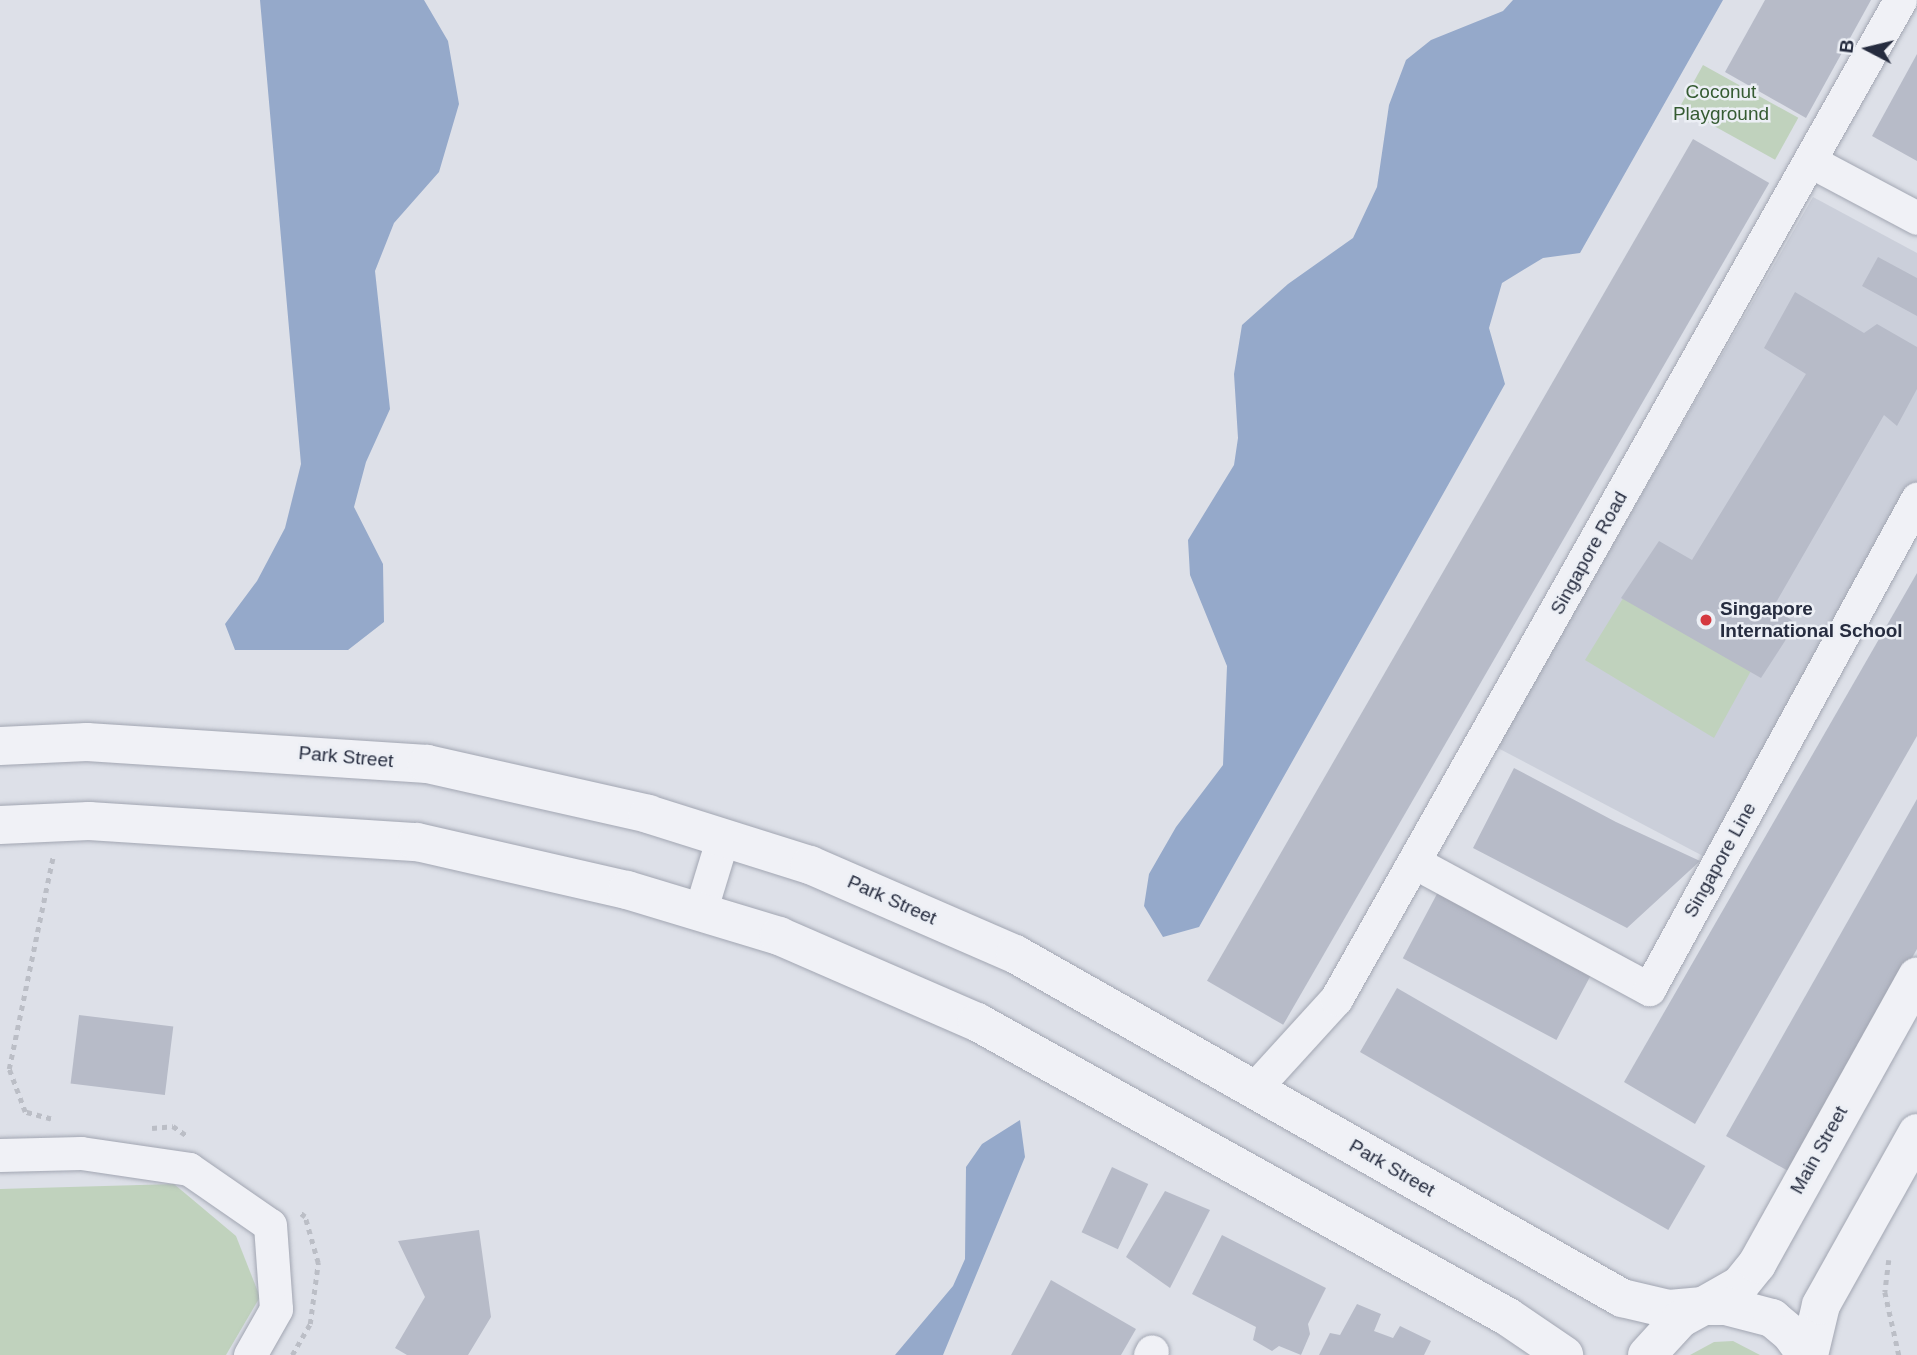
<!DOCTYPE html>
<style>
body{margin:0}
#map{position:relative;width:1917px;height:1355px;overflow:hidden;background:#dde0e8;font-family:Arial,sans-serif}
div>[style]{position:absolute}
.built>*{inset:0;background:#cbcfda}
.green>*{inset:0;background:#c0d2bd;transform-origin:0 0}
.water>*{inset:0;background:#95a9ca}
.building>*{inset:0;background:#b7bbc8;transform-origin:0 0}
.path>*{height:4.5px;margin-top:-2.25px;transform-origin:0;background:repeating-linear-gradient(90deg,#bbbec6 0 5px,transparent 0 10px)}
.roads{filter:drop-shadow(0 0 2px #a2a6b2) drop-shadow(0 0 2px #a2a6b2)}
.minor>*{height:33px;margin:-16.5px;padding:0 16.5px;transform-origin:16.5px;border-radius:16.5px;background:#f0f1f6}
.tertiary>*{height:38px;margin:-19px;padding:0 19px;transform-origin:19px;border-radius:19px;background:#f0f1f6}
.dots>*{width:19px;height:19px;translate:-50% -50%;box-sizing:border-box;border:4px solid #eceff5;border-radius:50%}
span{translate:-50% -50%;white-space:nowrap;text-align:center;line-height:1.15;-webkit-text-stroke:5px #eceff5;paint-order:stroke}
.park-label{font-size:19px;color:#355b32}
.street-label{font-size:19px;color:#262c3f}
.poi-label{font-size:19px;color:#262c3f;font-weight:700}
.left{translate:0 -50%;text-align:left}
.north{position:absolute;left:1833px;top:14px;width:70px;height:70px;-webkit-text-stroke:5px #eceff5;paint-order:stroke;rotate:277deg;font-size:19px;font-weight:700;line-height:28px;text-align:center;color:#262c3f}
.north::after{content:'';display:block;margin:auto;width:24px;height:32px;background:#262c3f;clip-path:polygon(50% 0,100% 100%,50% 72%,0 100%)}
</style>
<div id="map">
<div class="built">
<i style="clip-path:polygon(1813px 197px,1917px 253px,1917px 492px,1703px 856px,1496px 747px)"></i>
</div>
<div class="green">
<i style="left:1703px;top:65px;width:109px;height:48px;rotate:29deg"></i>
<i style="clip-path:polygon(1625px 595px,1649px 614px,1752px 669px,1714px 738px,1585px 660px)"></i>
<i style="clip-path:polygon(174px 1184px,236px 1236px,260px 1297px,226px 1355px,0 1355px,0 1189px)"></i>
<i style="clip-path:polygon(1733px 1341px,1760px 1355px,1690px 1355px,1714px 1342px)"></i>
</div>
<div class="water">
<i style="clip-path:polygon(260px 0,424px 0,448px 41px,459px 104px,439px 172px,394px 223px,375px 271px,390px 409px,366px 462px,354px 507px,383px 564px,384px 622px,348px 650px,235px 650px,225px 624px,257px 581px,285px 528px,301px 464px)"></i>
<i style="clip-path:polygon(1513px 0,1723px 0,1580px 253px,1543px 258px,1502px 283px,1489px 328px,1505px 384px,1199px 927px,1163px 937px,1144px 906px,1149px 874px,1176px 827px,1223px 765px,1227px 666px,1190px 575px,1188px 540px,1234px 465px,1238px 438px,1234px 374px,1242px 325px,1288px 284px,1353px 238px,1377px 187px,1389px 105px,1406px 60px,1431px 40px,1503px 11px)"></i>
<i style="clip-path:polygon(1020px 1120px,1025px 1157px,943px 1355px,895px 1355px,953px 1286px,965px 1259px,966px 1167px,982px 1144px)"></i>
</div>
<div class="building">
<i style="clip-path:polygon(1765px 0,1871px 0,1806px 118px,1725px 72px)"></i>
<i style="clip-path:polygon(1917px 54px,1917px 161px,1872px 136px)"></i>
<i style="left:1693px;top:139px;width:88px;height:972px;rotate:30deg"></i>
<i style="clip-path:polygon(1878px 257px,1917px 278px,1917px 316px,1862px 286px)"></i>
<i style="clip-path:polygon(1795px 292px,1864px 333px,1877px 324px,1917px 347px,1917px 389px,1897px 426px,1884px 415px,1774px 606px,1796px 624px,1761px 678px,1621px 598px,1659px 541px,1692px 560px,1806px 374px,1764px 348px)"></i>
<i style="clip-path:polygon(1917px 573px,1917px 736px,1695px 1124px,1624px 1082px)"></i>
<i style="clip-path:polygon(1514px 768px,1616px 822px,1700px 861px,1627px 928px,1473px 848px)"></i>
<i style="clip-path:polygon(1917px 799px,1917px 949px,1790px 1172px,1726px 1136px)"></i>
<i style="left:1438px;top:892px;width:174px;height:75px;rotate:28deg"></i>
<i style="left:1397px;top:988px;width:356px;height:74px;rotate:30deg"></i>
<i style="left:79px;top:1015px;width:95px;height:69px;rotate:7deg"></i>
<i style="left:1112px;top:1167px;width:40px;height:72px;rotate:25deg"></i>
<i style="clip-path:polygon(1165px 1191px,1210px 1210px,1170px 1288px,1126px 1257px)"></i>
<i style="clip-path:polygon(479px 1230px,491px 1317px,468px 1355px,407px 1355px,395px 1348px,425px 1297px,398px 1241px)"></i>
<i style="clip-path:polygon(1222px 1235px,1326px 1288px,1308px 1324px,1310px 1334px,1301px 1355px,1279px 1346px,1272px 1351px,1253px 1340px,1256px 1327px,1192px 1294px)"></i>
<i style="clip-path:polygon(1051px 1280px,1136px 1329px,1121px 1355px,1011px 1355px)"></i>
<i style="clip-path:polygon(1357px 1304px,1381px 1314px,1374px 1331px,1393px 1338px,1400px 1326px,1431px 1341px,1424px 1355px,1319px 1355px,1330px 1333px,1340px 1335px)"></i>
</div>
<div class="path">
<i style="left:51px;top:1119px;width:27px;rotate:-165deg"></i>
<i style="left:25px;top:1112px;width:46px;rotate:-110.4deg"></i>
<i style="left:9px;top:1069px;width:217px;rotate:-78.3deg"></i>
<i style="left:152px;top:1128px;width:21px;rotate:-5deg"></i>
<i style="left:173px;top:1126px;width:16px;rotate:35deg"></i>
<i style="left:1889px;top:1260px;width:32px;rotate:97deg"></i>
<i style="left:1885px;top:1292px;width:65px;rotate:77.5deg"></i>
<i style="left:292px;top:1355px;width:36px;rotate:-60deg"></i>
<i style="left:310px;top:1324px;width:62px;rotate:-82.5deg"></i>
<i style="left:318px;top:1263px;width:48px;rotate:-105.8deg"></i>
<i style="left:305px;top:1217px;width:6px;rotate:-141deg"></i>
</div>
<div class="roads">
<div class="minor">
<i style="left:1810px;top:161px;width:121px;rotate:28deg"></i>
<i style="left:1416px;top:863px;width:265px;rotate:28.4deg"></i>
<i style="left:1649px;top:989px;width:559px;rotate:-61.32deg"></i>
<i style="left:700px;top:912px;width:78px;rotate:-73deg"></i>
<i style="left:1254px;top:1089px;width:122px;rotate:-47.7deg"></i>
<i style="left:1336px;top:999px;width:1147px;rotate:-60.55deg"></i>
<i style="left:0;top:1155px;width:81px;rotate:-1.4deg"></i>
<i style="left:81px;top:1153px;width:109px;rotate:8.4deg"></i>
<i style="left:189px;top:1169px;width:98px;rotate:34.7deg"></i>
<i style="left:270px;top:1225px;width:84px;rotate:85.9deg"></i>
<i style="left:276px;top:1309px;width:53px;rotate:119.5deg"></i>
<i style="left:1150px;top:1355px;width:4px;rotate:-63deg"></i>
</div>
<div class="tertiary">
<i style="left:0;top:746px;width:87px;rotate:-2.6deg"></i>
<i style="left:87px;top:742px;width:341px;rotate:3.7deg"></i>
<i style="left:427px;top:764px;width:227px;rotate:12.7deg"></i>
<i style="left:648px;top:814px;width:170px;rotate:17.5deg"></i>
<i style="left:810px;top:865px;width:223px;rotate:23.5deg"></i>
<i style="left:1015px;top:954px;width:698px;rotate:29.54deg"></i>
<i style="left:1622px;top:1298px;width:48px;rotate:13.2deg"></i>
<i style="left:1669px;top:1309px;width:34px;rotate:-5deg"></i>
<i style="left:1703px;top:1306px;width:43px;rotate:-29.6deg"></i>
<i style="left:1740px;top:1285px;width:27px;rotate:-51deg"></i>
<i style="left:1757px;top:1264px;width:329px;rotate:-60.9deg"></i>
<i style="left:0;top:825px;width:89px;rotate:-2.6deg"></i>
<i style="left:89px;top:821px;width:329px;rotate:3.7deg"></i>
<i style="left:417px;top:842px;width:215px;rotate:12.9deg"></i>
<i style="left:627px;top:890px;width:159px;rotate:16.8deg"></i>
<i style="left:779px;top:936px;width:216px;rotate:23.5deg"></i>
<i style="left:977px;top:1022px;width:607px;rotate:29.05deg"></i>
<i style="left:1508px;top:1317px;width:68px;rotate:34.2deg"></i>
<i style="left:1647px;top:1355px;width:49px;rotate:-47.5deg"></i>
<i style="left:1680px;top:1319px;width:26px;rotate:-29deg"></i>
<i style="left:1703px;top:1306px;width:23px"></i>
<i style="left:1726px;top:1306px;width:48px;rotate:14.6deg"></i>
<i style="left:1772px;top:1318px;width:25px;rotate:40deg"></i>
<i style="left:1791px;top:1334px;width:26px;rotate:54deg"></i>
<i style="left:1809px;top:1355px;width:51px;rotate:-76.5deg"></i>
<i style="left:1821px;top:1305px;width:197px;rotate:-60.8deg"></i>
</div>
</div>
<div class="dots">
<i style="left:1706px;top:620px;background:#d53940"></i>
</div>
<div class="park-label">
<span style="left:1721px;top:103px">Coconut<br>Playground</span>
</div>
<div class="street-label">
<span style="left:1589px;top:553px;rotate:-61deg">Singapore Road</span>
<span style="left:346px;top:757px;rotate:5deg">Park Street</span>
<span style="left:1720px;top:860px;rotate:-61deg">Singapore Line</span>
<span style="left:892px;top:900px;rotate:24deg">Park Street</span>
<span style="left:1819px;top:1150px;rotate:-61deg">Main Street</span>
<span style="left:1392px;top:1168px;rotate:30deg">Park Street</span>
</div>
<div class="poi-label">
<span class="left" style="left:1720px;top:620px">Singapore<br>International School</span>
</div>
<div class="north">B</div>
</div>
